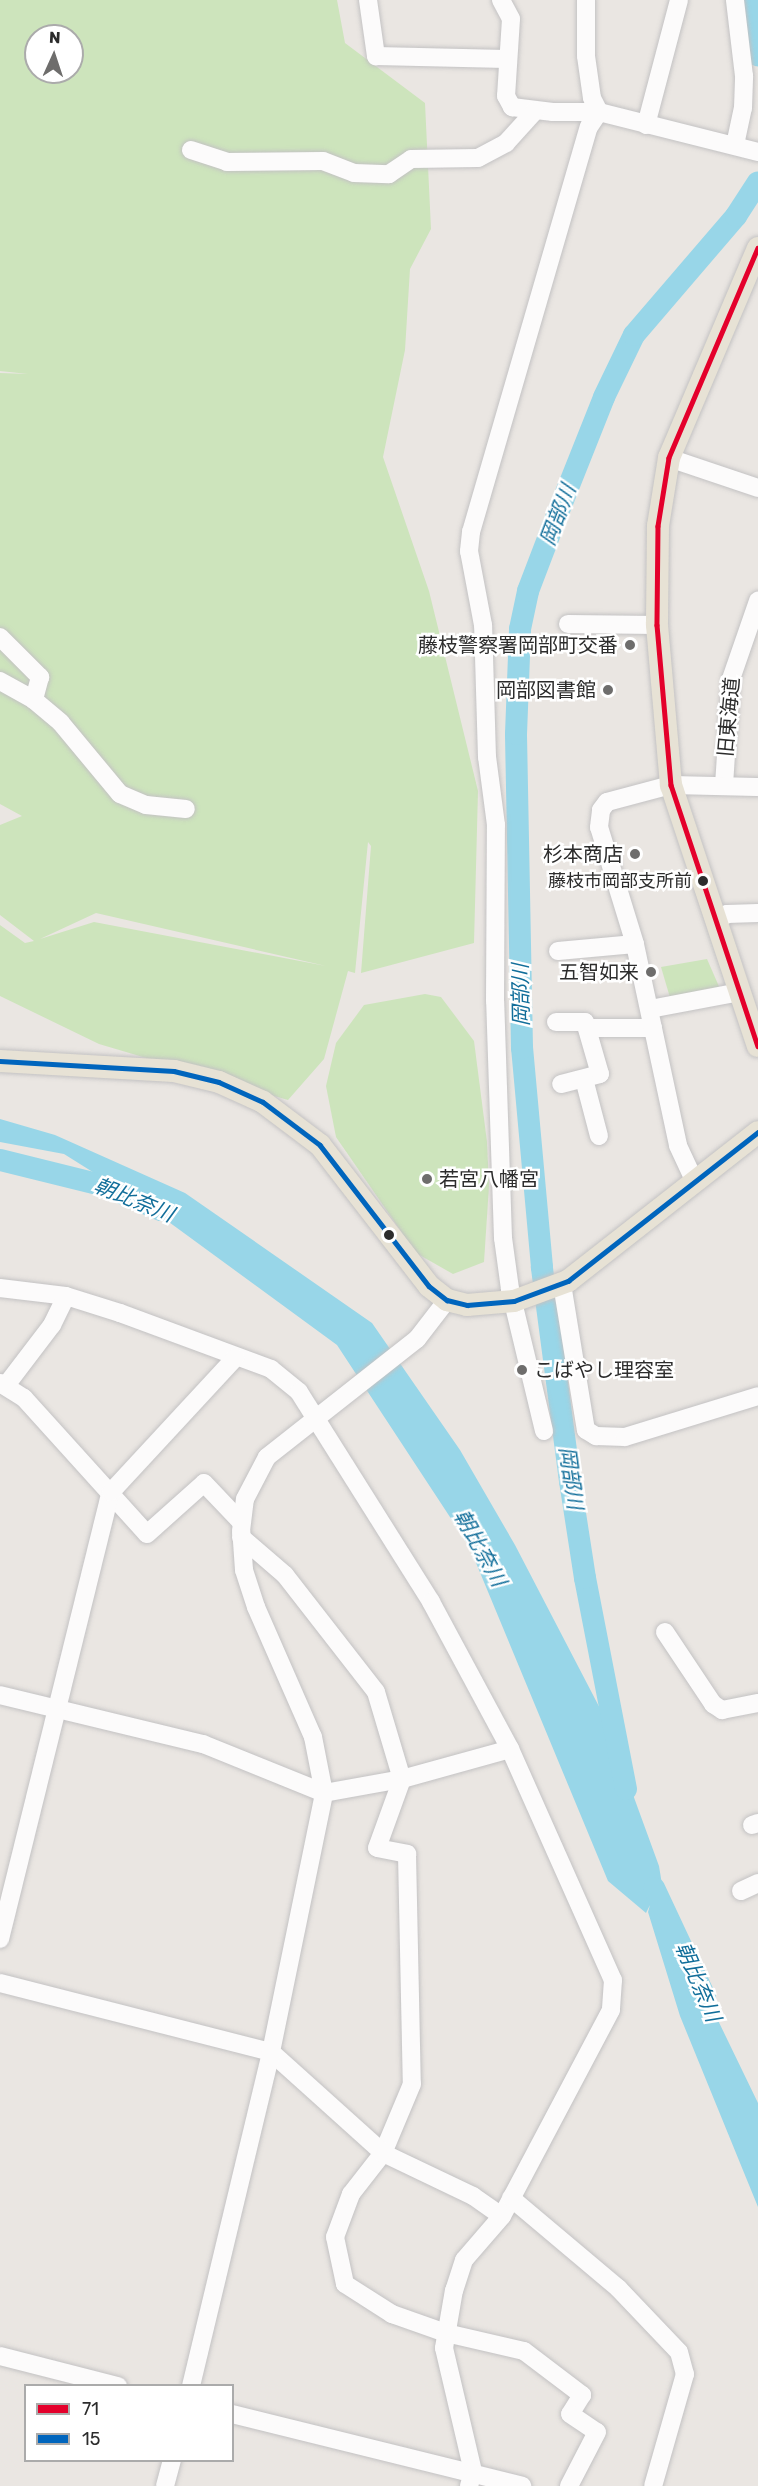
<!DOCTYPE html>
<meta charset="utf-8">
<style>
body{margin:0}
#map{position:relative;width:758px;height:2486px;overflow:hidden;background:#eae6e2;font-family:Rubik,"Noto Sans JP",sans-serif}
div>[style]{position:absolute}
.green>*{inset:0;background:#cde4bc}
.water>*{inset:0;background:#98d6e8}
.river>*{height:22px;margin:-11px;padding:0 11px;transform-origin:11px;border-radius:11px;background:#98d6e8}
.roads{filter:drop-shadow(0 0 2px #c3c2c3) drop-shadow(0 0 2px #c3c2c3)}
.minor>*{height:18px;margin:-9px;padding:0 9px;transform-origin:9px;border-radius:9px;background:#fcfbfb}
.major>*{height:22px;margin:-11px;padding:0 11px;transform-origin:11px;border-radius:11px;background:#e7e2d5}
.bus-1>*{height:4.5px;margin:-2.25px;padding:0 2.25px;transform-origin:2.25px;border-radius:2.25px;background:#e4002b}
.bus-2>*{height:4.5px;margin:-2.25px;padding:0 2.25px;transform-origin:2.25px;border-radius:2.25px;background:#0065bd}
.dots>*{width:16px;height:16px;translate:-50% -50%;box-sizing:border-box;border:3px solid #fff;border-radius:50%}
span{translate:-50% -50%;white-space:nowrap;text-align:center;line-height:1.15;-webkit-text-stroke:5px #fff;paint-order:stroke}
.bus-label{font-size:18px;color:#2c2c2c}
.right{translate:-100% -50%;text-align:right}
.poi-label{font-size:20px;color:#2c2c2c}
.left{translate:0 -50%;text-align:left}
.street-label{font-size:20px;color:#2c2c2c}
.water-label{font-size:21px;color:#116e9a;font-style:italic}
.legend{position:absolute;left:24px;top:2384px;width:210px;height:78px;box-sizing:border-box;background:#fff;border:2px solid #ababab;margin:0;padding:8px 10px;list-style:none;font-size:18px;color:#2c2c2c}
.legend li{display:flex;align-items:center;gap:12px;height:30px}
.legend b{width:30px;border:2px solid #ababab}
.north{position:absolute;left:24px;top:24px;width:60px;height:60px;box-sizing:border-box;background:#fff;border:2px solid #ababab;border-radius:50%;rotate:3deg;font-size:16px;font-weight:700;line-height:24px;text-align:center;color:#2c2c2c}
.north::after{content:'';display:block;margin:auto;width:21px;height:27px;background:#6e6d6c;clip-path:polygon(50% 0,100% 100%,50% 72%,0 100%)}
</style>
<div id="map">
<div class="green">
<i style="clip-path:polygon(evenodd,0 0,337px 0,345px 43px,425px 103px,431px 229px,410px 269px,405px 350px,383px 457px,429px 591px,478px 791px,474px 943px,361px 973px,371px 846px,368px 842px,355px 973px,348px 971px,324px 1059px,288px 1100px,99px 1044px,0 996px,0 925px,25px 943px,34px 941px,0 915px,0 825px,22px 816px,0 804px,0 373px,28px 374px,0 371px,0 0,36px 36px,72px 36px,72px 72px,36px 72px,36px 36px,0 0,96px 913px,326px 966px,94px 922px,40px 939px,96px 913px)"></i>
<i style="clip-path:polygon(707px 959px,721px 991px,671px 1001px,661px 967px)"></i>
<i style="clip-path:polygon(425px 994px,441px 997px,474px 1041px,487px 1142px,489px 1186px,484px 1262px,453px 1274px,416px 1253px,336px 1137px,326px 1086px,336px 1043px,364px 1005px)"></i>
</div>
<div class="water">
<i style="clip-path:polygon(0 1119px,55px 1135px,185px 1193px,372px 1323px,460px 1450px,515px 1545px,605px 1718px,659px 1866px,667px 1915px,758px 2103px,758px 2207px,680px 2016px,648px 1912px,650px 1905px,646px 1913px,608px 1881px,469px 1546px,337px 1345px,147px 1206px,64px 1154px,0 1142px)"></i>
</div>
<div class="river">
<i style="left:754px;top:0;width:32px;rotate:92deg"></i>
<i style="left:753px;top:32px;width:24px;rotate:78deg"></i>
<i style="left:0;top:1160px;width:108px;rotate:13.9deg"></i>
<i style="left:105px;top:1186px;width:61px;rotate:23.2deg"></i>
<i style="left:626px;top:1789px;width:215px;rotate:-101deg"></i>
<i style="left:585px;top:1578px;width:98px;rotate:-98.8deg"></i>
<i style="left:570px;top:1481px;width:216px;rotate:-97.5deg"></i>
<i style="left:542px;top:1267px;width:220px;rotate:-95.2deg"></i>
<i style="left:522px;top:1048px;width:314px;rotate:-91.1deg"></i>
<i style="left:516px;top:734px;width:105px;rotate:-87.8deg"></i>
<i style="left:520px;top:629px;width:39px;rotate:-78deg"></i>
<i style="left:528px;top:591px;width:67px;rotate:-69.1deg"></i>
<i style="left:552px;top:528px;width:141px;rotate:-68.3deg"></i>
<i style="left:604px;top:397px;width:69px;rotate:-64.2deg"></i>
<i style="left:634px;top:335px;width:157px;rotate:-49.4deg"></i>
<i style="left:736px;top:216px;width:40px;rotate:-57.1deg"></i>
<i style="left:654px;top:1888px;width:120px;rotate:64.9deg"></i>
</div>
<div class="roads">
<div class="minor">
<i style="left:368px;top:0;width:57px;rotate:81.9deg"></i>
<i style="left:376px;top:56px;width:130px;rotate:1.3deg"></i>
<i style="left:501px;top:0;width:21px;rotate:62deg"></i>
<i style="left:511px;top:19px;width:77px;rotate:93.7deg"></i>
<i style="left:506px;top:96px;width:13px;rotate:61deg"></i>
<i style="left:512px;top:107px;width:41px;rotate:7deg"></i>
<i style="left:553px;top:112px;width:46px"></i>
<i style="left:599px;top:112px;width:164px;rotate:14.1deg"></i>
<i style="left:586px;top:0;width:56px;rotate:90deg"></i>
<i style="left:586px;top:56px;width:42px;rotate:81.9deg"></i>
<i style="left:592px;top:98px;width:16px;rotate:63deg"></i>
<i style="left:646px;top:125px;width:129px;rotate:-75.2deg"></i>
<i style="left:735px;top:145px;width:38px;rotate:-78deg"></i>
<i style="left:743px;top:108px;width:32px;rotate:-88deg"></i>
<i style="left:744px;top:76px;width:77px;rotate:-96.8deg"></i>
<i style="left:191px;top:150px;width:38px;rotate:18deg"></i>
<i style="left:227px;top:162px;width:96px;rotate:-0.6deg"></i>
<i style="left:323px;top:161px;width:33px;rotate:21deg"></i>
<i style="left:354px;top:173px;width:35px;rotate:2deg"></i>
<i style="left:389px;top:174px;width:27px;rotate:-34deg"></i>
<i style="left:411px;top:159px;width:67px;rotate:-0.9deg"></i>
<i style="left:478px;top:158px;width:32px;rotate:-28deg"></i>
<i style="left:506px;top:143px;width:43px;rotate:-47.8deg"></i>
<i style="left:669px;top:458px;width:94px;rotate:18.6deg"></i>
<i style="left:568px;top:624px;width:89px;rotate:0.6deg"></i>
<i style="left:0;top:637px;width:57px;rotate:45deg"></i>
<i style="left:40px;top:677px;width:24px;rotate:105deg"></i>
<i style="left:0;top:681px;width:39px;rotate:29deg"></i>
<i style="left:34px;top:700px;width:35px;rotate:40deg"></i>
<i style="left:61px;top:723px;width:92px;rotate:50.3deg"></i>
<i style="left:120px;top:794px;width:28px;rotate:23deg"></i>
<i style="left:146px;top:805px;width:40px;rotate:5.7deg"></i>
<i style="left:724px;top:785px;width:106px;rotate:-86.2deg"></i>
<i style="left:731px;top:679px;width:83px;rotate:-70.9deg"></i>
<i style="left:716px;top:921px;width:13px;rotate:-32deg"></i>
<i style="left:727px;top:914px;width:31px;rotate:-2deg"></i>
<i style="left:558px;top:951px;width:77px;rotate:-5.2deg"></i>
<i style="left:650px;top:1009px;width:92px;rotate:-10.7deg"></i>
<i style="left:556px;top:1022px;width:29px"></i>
<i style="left:585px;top:1022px;width:54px;rotate:73.9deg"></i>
<i style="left:600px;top:1074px;width:40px;rotate:165.6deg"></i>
<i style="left:587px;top:1028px;width:66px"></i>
<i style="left:584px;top:1079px;width:59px;rotate:75.3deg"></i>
<i style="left:694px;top:1180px;width:38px;rotate:-115deg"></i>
<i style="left:678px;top:1145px;width:206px;rotate:-102.1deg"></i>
<i style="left:635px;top:944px;width:122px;rotate:-107.1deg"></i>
<i style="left:599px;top:827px;width:17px;rotate:-83deg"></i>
<i style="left:601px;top:810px;width:10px;rotate:-53deg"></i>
<i style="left:607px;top:802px;width:66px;rotate:-14.9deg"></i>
<i style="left:671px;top:785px;width:87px;rotate:1.3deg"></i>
<i style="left:562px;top:1284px;width:148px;rotate:80.7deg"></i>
<i style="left:586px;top:1430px;width:12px;rotate:31deg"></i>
<i style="left:596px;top:1436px;width:29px;rotate:2deg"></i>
<i style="left:625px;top:1437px;width:139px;rotate:-17.1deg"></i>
<i style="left:0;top:1288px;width:66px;rotate:6.9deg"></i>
<i style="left:66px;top:1296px;width:57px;rotate:17.5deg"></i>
<i style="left:120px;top:1313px;width:161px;rotate:20.3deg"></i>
<i style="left:271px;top:1369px;width:36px;rotate:39deg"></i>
<i style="left:299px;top:1392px;width:248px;rotate:57.8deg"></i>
<i style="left:431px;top:1602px;width:167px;rotate:61.7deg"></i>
<i style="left:510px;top:1749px;width:253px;rotate:66deg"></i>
<i style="left:613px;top:1980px;width:30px;rotate:94deg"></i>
<i style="left:611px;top:2010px;width:233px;rotate:117.9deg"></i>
<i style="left:502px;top:2216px;width:58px;rotate:130.8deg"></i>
<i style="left:464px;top:2260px;width:32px;rotate:108deg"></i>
<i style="left:454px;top:2290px;width:59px;rotate:99.8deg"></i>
<i style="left:444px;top:2348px;width:127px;rotate:76.8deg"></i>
<i style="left:473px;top:2472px;width:15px;rotate:106deg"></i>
<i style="left:0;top:1383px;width:28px;rotate:32deg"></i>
<i style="left:24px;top:1398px;width:183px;rotate:47.9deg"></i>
<i style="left:147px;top:1534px;width:76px;rotate:-41.8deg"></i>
<i style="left:204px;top:1483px;width:54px;rotate:46.5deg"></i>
<i style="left:7px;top:1384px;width:74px;rotate:-52.7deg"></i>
<i style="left:52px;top:1325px;width:32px;rotate:-64deg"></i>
<i style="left:544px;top:1431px;width:146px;rotate:-103.5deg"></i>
<i style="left:510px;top:1289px;width:51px;rotate:-97.8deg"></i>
<i style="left:503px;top:1238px;width:237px;rotate:-91.9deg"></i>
<i style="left:495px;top:1001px;width:176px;rotate:-89.7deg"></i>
<i style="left:496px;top:825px;width:69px;rotate:-97.5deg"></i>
<i style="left:487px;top:757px;width:132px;rotate:-91.7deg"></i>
<i style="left:483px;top:625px;width:75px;rotate:-100.7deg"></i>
<i style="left:469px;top:551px;width:19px;rotate:-84deg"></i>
<i style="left:471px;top:532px;width:422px;rotate:-73.8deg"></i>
<i style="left:589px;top:127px;width:18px;rotate:-56deg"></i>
<i style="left:241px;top:1537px;width:58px;rotate:40.8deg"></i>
<i style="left:285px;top:1575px;width:148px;rotate:52.1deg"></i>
<i style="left:376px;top:1692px;width:91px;rotate:73.4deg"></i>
<i style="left:402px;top:1779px;width:73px;rotate:109.9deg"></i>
<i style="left:377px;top:1848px;width:31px;rotate:11deg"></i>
<i style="left:407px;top:1854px;width:230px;rotate:88.8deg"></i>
<i style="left:412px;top:2084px;width:75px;rotate:112.8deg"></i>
<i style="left:383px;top:2153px;width:52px;rotate:128deg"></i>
<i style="left:351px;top:2194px;width:46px;rotate:110.4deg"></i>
<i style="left:335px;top:2237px;width:48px;rotate:78deg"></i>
<i style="left:345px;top:2284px;width:56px;rotate:32.6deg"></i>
<i style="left:392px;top:2314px;width:57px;rotate:19.4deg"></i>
<i style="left:446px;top:2333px;width:80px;rotate:13deg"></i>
<i style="left:524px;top:2351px;width:73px;rotate:37.2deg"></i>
<i style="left:582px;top:2395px;width:22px;rotate:122deg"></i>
<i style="left:570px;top:2414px;width:32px;rotate:34deg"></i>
<i style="left:597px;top:2432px;width:61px;rotate:117.4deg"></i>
<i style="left:665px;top:1632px;width:87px;rotate:56.3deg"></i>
<i style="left:713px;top:1704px;width:11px;rotate:34deg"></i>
<i style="left:722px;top:1710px;width:37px;rotate:-11deg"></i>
<i style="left:0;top:1695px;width:209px;rotate:13.6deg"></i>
<i style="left:203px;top:1744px;width:131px;rotate:22deg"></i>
<i style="left:324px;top:1793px;width:79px;rotate:-10.2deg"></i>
<i style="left:402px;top:1779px;width:112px;rotate:-15.5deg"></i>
<i style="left:752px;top:1825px;width:6px;rotate:-18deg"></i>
<i style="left:741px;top:1891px;width:19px;rotate:-25deg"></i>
<i style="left:0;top:1939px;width:461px;rotate:-76.1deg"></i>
<i style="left:111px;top:1492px;width:183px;rotate:-47.2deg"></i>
<i style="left:0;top:1983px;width:280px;rotate:14.3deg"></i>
<i style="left:271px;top:2052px;width:151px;rotate:42deg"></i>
<i style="left:383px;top:2153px;width:100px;rotate:25.5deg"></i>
<i style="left:473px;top:2196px;width:35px;rotate:35deg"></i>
<i style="left:511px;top:2198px;width:140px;rotate:40.1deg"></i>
<i style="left:618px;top:2288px;width:88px;rotate:46.4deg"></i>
<i style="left:679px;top:2352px;width:23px;rotate:75deg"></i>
<i style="left:685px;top:2374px;width:116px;rotate:105.9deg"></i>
<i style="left:0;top:2356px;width:122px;rotate:14.3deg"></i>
<i style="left:191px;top:2386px;width:343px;rotate:-76.5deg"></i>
<i style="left:271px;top:2052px;width:264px;rotate:-78.4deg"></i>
<i style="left:324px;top:1793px;width:57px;rotate:-101.1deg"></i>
<i style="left:313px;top:1737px;width:142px;rotate:-113.7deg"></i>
<i style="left:256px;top:1607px;width:39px;rotate:-108deg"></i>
<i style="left:244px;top:1570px;width:39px;rotate:-94deg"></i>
<i style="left:241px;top:1531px;width:32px;rotate:-83deg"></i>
<i style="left:245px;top:1499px;width:47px;rotate:-62.4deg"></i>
<i style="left:267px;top:1457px;width:191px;rotate:-38.2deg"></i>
<i style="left:417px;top:1339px;width:49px;rotate:-52.4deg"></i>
<i style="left:232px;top:2414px;width:299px;rotate:13.9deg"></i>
<i style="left:165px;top:2486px;width:27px;rotate:-75deg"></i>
</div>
<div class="major">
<i style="left:758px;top:248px;width:228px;rotate:113deg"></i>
<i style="left:669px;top:458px;width:69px;rotate:99.2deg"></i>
<i style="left:658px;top:526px;width:99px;rotate:90.6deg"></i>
<i style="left:657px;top:625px;width:161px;rotate:85deg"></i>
<i style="left:671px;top:785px;width:275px;rotate:71.6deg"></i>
<i style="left:0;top:1061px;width:174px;rotate:3.3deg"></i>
<i style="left:174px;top:1071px;width:46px;rotate:13.7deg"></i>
<i style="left:219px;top:1082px;width:48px;rotate:24.4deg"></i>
<i style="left:263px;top:1102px;width:71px;rotate:37deg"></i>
<i style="left:320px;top:1145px;width:178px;rotate:52.3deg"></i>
<i style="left:429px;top:1286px;width:23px;rotate:38deg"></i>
<i style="left:447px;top:1300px;width:21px;rotate:14deg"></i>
<i style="left:467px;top:1305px;width:47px;rotate:-4.9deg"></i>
<i style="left:514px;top:1301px;width:58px;rotate:-20.3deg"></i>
<i style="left:568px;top:1281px;width:241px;rotate:-38.1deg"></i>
</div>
</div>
<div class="bus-1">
<i style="left:758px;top:248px;width:228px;rotate:113deg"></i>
<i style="left:669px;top:458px;width:69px;rotate:99.2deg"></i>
<i style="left:658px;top:526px;width:99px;rotate:90.6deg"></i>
<i style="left:657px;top:625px;width:161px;rotate:85deg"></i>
<i style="left:671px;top:785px;width:275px;rotate:71.6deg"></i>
</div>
<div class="bus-2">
<i style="left:0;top:1061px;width:174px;rotate:3.3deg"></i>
<i style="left:174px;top:1071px;width:46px;rotate:13.7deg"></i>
<i style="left:219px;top:1082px;width:48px;rotate:24.4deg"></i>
<i style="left:263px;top:1102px;width:71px;rotate:37deg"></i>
<i style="left:320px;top:1145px;width:178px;rotate:52.3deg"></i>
<i style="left:429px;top:1286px;width:23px;rotate:38deg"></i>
<i style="left:447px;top:1300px;width:21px;rotate:14deg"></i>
<i style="left:467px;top:1305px;width:47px;rotate:-4.9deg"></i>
<i style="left:514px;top:1301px;width:58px;rotate:-20.3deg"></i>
<i style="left:568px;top:1281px;width:241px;rotate:-38.1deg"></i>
</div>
<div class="dots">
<i style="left:630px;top:645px;background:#6e6d6c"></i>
<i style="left:608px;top:690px;background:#6e6d6c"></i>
<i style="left:635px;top:854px;background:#6e6d6c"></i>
<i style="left:703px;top:881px;background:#2c2c2c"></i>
<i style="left:651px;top:972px;background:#6e6d6c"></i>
<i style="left:427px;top:1179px;background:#6e6d6c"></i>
<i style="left:389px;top:1235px;background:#2c2c2c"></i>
<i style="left:522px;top:1370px;background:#6e6d6c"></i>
</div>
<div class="bus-label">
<span class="right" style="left:692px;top:881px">藤枝市岡部支所前</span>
</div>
<div class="poi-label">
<span class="right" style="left:618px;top:645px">藤枝警察署岡部町交番</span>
<span class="right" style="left:596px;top:690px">岡部図書館</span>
<span class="right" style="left:623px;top:854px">杉本商店</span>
<span class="right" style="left:639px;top:972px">五智如来</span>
<span class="left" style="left:439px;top:1179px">若宮八幡宮</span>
<span class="left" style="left:534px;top:1370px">こばやし理容室</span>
</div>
<div class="street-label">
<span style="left:729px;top:717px;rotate:-85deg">旧東海道</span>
</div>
<div class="water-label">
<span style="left:558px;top:515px;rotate:-69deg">岡部川</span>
<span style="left:521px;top:995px;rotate:-91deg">岡部川</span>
<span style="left:134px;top:1200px;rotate:22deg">朝比奈川</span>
<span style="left:571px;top:1478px;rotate:82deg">岡部川</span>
<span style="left:480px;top:1548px;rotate:61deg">朝比奈川</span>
<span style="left:698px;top:1982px;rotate:67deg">朝比奈川</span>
</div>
<ul class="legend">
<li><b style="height:8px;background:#e4002b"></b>71</li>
<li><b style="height:8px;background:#0065bd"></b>15</li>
</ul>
<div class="north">N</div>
</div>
